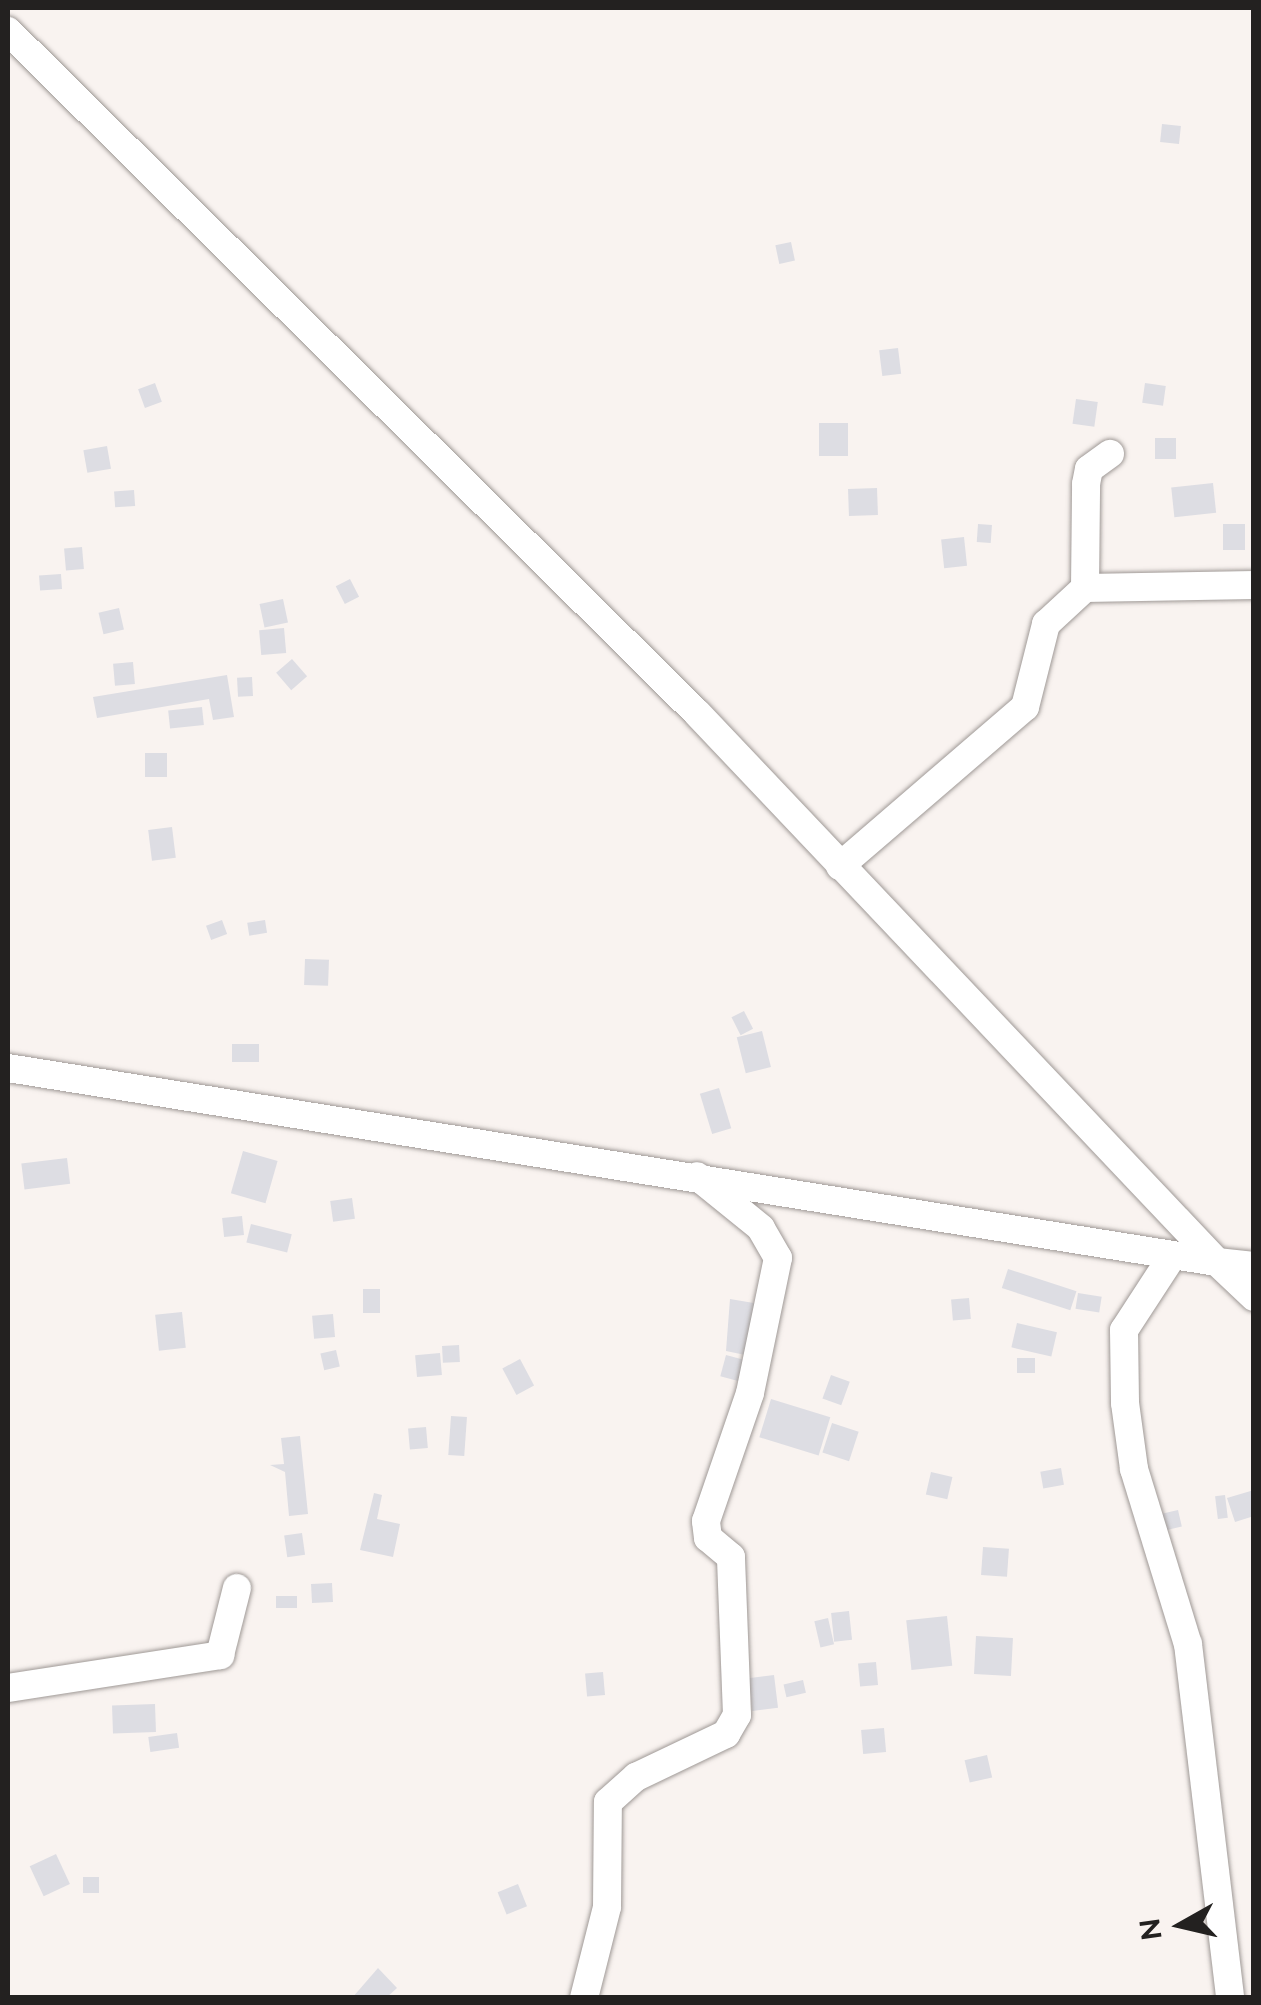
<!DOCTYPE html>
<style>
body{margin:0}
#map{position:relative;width:1261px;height:2005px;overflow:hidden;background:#f9f3f0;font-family:Raleway,sans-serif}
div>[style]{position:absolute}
.building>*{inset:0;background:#dddde3;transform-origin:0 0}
.roads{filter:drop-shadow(0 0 2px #9f9996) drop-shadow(0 0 2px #9f9996)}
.minor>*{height:28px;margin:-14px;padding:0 14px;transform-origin:14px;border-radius:14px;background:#fff}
span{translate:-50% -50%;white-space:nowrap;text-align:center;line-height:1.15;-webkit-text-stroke:8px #f9f3f0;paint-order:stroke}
.frame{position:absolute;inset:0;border:10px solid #232120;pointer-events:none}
.north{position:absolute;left:1131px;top:1875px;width:100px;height:100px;-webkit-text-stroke:8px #f9f3f0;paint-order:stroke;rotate:262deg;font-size:28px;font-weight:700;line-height:40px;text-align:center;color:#232120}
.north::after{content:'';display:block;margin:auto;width:35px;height:45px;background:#232120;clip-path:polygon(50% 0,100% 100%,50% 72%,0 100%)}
</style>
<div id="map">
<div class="building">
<i style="left:1162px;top:124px;width:19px;height:18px;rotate:6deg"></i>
<i style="left:791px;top:242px;width:19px;height:16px;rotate:78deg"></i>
<i style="left:898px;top:348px;width:26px;height:19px;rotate:83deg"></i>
<i style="left:155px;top:383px;width:20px;height:18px;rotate:70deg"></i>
<i style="left:1145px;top:383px;width:21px;height:20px;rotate:8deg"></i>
<i style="left:1076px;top:399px;width:22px;height:25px;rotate:8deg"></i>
<i style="left:819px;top:423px;width:29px;height:33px"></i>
<i style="left:1155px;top:438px;width:21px;height:21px"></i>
<i style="left:107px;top:446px;width:23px;height:24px;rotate:80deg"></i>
<i style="left:1213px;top:483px;width:30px;height:42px;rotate:84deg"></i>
<i style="left:877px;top:488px;width:27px;height:29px;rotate:88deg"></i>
<i style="left:134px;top:490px;width:16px;height:20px;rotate:86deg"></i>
<i style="left:978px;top:524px;width:14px;height:18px;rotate:4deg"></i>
<i style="left:1223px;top:524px;width:22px;height:26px"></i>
<i style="left:964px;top:537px;width:29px;height:23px;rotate:84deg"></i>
<i style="left:82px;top:547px;width:22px;height:18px;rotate:85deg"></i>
<i style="left:61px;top:574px;width:15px;height:22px;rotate:86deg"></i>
<i style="left:350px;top:579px;width:20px;height:16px;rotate:63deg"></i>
<i style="left:283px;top:599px;width:24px;height:24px;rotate:78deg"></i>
<i style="left:119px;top:608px;width:22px;height:21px;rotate:77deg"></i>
<i style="left:284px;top:628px;width:25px;height:25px;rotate:85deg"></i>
<i style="left:292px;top:659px;width:23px;height:21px;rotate:49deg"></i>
<i style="left:133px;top:662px;width:22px;height:20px;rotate:85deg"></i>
<i style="clip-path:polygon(227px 675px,234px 717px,213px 720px,209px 699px,97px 718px,93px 697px)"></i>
<i style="left:252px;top:677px;width:19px;height:15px;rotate:87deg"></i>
<i style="left:202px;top:707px;width:18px;height:34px;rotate:84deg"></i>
<i style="left:145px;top:753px;width:22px;height:24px"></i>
<i style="left:172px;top:827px;width:31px;height:24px;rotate:83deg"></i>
<i style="left:222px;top:920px;width:15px;height:17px;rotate:70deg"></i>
<i style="left:265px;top:920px;width:13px;height:18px;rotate:81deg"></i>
<i style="left:305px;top:959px;width:24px;height:26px;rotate:2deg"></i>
<i style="left:744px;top:1011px;width:20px;height:14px;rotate:63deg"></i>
<i style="left:762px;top:1031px;width:37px;height:26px;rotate:76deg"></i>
<i style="left:232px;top:1044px;width:27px;height:18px"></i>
<i style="left:719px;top:1088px;width:42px;height:20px;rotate:73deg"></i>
<i style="left:243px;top:1151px;width:36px;height:44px;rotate:16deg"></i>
<i style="left:67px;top:1158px;width:26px;height:46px;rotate:83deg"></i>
<i style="left:352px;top:1198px;width:21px;height:22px;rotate:82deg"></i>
<i style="left:242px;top:1216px;width:19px;height:20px;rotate:84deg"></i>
<i style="left:251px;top:1224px;width:42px;height:19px;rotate:14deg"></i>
<i style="left:1008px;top:1269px;width:72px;height:20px;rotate:18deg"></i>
<i style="left:363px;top:1289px;width:17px;height:24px"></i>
<i style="left:1078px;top:1293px;width:24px;height:16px;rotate:9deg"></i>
<i style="left:969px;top:1298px;width:21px;height:18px;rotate:85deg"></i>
<i style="clip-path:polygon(730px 1299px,765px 1305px,755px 1357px,726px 1351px)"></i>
<i style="left:182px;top:1312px;width:36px;height:27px;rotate:84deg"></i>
<i style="left:333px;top:1314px;width:23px;height:21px;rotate:85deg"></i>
<i style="left:1017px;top:1323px;width:41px;height:25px;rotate:13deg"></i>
<i style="left:459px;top:1345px;width:17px;height:17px;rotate:87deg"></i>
<i style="left:336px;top:1350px;width:17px;height:16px;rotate:77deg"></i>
<i style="left:440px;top:1353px;width:22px;height:25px;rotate:85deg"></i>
<i style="left:726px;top:1355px;width:27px;height:22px;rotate:15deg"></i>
<i style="left:1035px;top:1358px;width:15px;height:18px;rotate:90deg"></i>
<i style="left:520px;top:1359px;width:30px;height:20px;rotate:62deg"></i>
<i style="left:831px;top:1375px;width:20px;height:25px;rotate:20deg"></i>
<i style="left:771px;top:1399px;width:62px;height:40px;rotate:17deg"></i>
<i style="left:451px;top:1416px;width:16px;height:39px;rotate:4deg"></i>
<i style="left:832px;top:1423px;width:28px;height:31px;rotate:18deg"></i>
<i style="left:426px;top:1427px;width:21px;height:18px;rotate:85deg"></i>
<i style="clip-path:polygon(300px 1436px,308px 1514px,289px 1516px,285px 1472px,270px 1465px,284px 1464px,281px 1438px)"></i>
<i style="left:1061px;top:1468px;width:17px;height:21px;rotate:80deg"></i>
<i style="left:931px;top:1472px;width:22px;height:23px;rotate:13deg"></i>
<i style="clip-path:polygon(1254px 1490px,1254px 1516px,1235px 1522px,1227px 1498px)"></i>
<i style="clip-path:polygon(374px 1493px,382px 1495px,377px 1519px,400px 1524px,393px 1557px,360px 1550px)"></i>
<i style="left:1225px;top:1495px;width:23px;height:10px;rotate:83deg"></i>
<i style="left:1178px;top:1510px;width:17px;height:22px;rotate:77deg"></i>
<i style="left:302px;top:1533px;width:22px;height:18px;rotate:82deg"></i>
<i style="left:983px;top:1547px;width:26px;height:28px;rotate:4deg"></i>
<i style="left:332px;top:1583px;width:19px;height:21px;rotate:87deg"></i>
<i style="left:297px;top:1596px;width:12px;height:21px;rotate:90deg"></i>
<i style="left:849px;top:1611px;width:29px;height:18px;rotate:84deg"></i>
<i style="left:947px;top:1616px;width:50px;height:41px;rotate:84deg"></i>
<i style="left:828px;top:1618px;width:27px;height:14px;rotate:77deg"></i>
<i style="left:976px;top:1636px;width:37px;height:38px;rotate:3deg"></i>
<i style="left:876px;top:1662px;width:23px;height:18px;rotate:85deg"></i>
<i style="left:603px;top:1672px;width:23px;height:18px;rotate:85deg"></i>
<i style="left:774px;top:1675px;width:33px;height:26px;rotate:83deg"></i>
<i style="left:803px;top:1680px;width:13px;height:20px;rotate:77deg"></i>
<i style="left:155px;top:1704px;width:28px;height:43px;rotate:88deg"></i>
<i style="left:884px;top:1728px;width:24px;height:23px;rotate:85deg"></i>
<i style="left:177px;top:1733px;width:15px;height:29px;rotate:82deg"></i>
<i style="left:987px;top:1755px;width:23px;height:23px;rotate:77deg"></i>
<i style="left:56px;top:1854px;width:33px;height:29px;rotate:65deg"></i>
<i style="left:83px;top:1877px;width:16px;height:16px"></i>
<i style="left:518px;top:1884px;width:24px;height:22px;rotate:68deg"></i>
<i style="clip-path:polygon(378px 1968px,397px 1988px,386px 1998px,352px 1998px)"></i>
</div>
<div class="roads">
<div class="minor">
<i style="left:8px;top:31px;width:969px;rotate:44.71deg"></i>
<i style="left:697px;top:713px;width:756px;rotate:46.55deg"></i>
<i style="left:1217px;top:1262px;width:37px;rotate:6deg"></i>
<i style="left:1085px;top:588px;width:169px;rotate:-1deg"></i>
<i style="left:840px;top:866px;width:244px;rotate:-40.7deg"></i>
<i style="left:1025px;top:707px;width:86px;rotate:-75.8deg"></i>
<i style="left:1046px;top:624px;width:53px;rotate:-42.7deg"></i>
<i style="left:1085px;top:588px;width:104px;rotate:-89.4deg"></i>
<i style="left:1086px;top:484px;width:15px;rotate:-79deg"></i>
<i style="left:1089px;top:469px;width:26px;rotate:-36deg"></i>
<i style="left:8px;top:1068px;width:1224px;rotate:9.12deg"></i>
<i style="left:1217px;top:1262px;width:51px;rotate:43.4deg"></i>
<i style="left:1171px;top:1258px;width:86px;rotate:123.1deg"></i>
<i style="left:1124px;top:1330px;width:73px;rotate:89.2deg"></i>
<i style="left:1125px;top:1403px;width:67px;rotate:82.2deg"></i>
<i style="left:1134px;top:1469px;width:183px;rotate:72.9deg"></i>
<i style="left:1188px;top:1644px;width:356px;rotate:83.2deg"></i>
<i style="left:8px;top:1688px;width:215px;rotate:-8.8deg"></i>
<i style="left:220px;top:1655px;width:69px;rotate:-75.8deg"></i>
<i style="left:584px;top:1998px;width:94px;rotate:-75.8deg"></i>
<i style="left:607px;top:1907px;width:105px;rotate:-89.5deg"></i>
<i style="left:608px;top:1802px;width:38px;rotate:-42deg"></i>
<i style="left:636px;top:1777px;width:100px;rotate:-25.5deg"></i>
<i style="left:726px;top:1734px;width:22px;rotate:-60deg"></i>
<i style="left:737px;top:1715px;width:158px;rotate:-92.2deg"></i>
<i style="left:731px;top:1557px;width:30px;rotate:-140deg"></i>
<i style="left:708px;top:1538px;width:17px;rotate:-97deg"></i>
<i style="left:706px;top:1521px;width:135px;rotate:-71deg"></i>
<i style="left:750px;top:1393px;width:138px;rotate:-78.3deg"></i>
<i style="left:778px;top:1258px;width:34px;rotate:-120deg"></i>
<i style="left:761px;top:1228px;width:82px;rotate:-140.9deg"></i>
</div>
</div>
<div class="frame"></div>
<div class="north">N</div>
</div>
